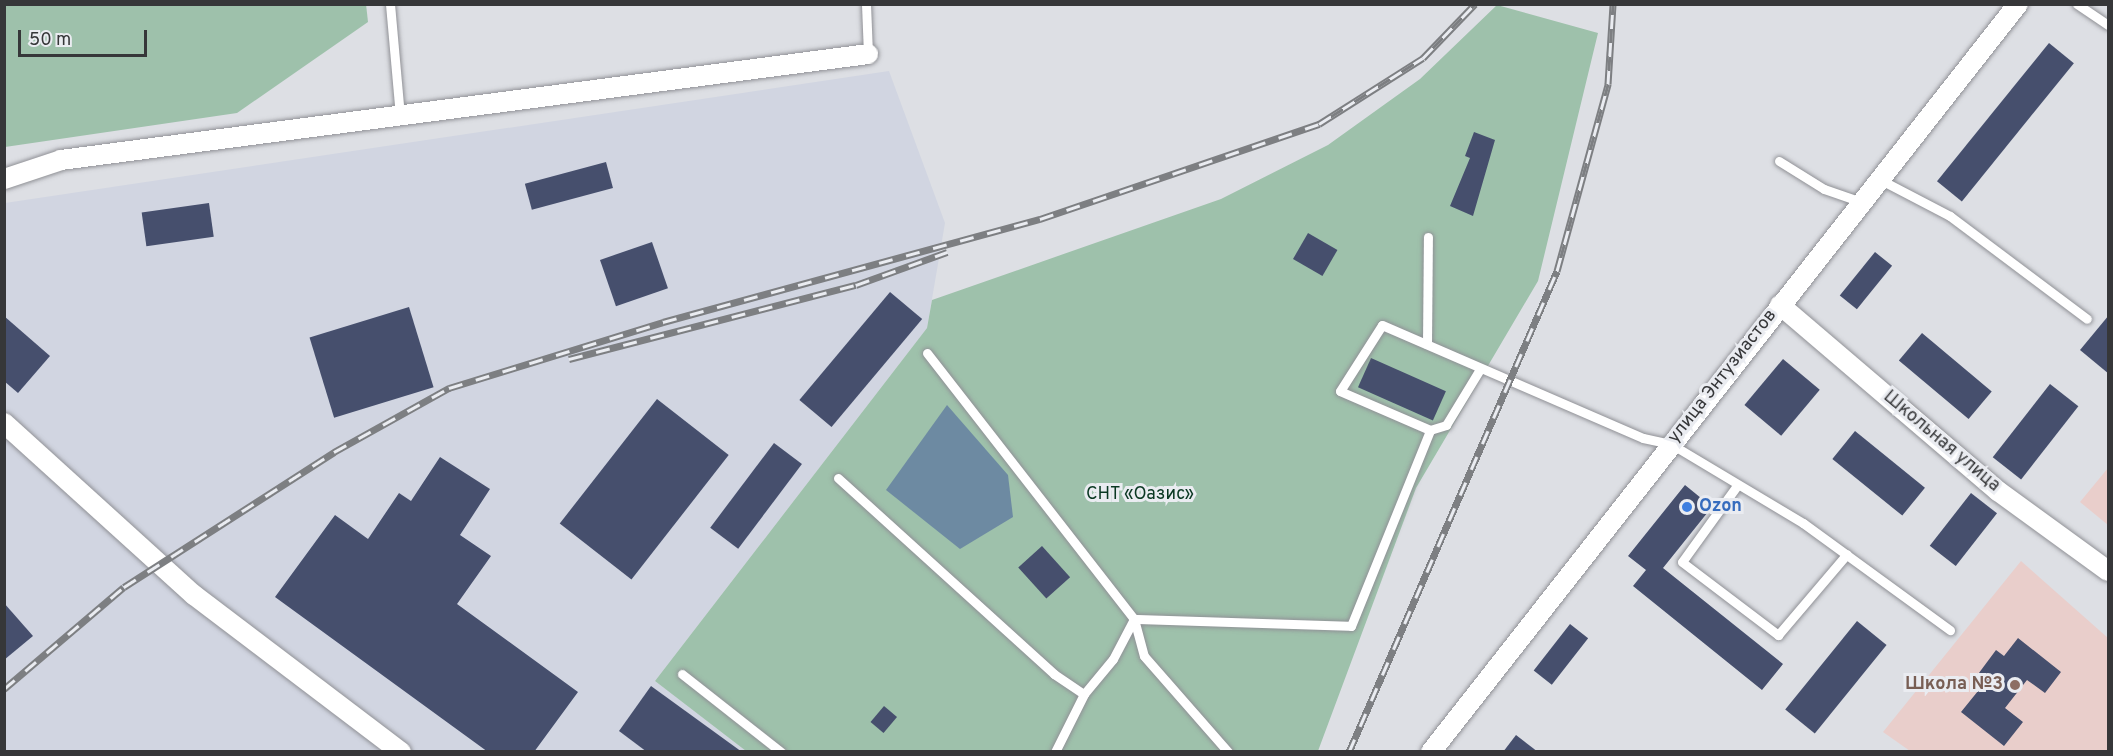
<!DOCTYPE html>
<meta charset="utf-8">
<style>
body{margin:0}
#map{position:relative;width:2113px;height:756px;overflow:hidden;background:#dddfe4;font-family:Overpass,sans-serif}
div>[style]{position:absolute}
.built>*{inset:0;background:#d1d5e1}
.education>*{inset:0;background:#e9cecb}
.green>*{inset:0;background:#9ec1ab}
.water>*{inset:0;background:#6d8aa2}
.building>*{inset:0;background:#464f6d;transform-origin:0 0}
.roads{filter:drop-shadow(0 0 2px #909196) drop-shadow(0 0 2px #909196)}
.service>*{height:9px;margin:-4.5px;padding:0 4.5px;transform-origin:4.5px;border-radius:4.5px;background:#fff}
.minor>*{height:20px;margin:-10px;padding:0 10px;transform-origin:10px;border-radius:10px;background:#fff}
.rail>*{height:7px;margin-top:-3.5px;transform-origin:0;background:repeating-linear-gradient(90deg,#eaecf1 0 14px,#7d7f82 0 28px);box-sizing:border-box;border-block:2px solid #7d7f82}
.dots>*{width:16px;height:16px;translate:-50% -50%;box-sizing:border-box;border:3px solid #eaecf1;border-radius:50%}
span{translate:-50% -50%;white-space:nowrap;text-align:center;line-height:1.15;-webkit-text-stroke:6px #eaecf1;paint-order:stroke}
.street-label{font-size:18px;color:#363739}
.park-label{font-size:18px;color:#0a3822}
.shop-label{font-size:18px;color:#366cbe;font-weight:700}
.left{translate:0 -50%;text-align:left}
.education-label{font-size:18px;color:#785e54;font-weight:700}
.right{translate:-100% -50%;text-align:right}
.frame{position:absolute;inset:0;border:6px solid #363739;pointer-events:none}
.scale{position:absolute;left:18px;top:30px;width:129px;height:27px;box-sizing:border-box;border:3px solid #363739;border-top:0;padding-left:8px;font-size:18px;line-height:21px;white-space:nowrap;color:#363739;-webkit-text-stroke:4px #eaecf1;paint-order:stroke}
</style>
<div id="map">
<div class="built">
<i style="clip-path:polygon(889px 71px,945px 223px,927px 328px,655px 681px,746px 751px,5px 752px,5px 203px)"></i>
</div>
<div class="education">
<i style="clip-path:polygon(2108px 468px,2108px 525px,2080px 502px)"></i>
<i style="clip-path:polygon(2021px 561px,2108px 638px,2108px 751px,1910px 751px,1883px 732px)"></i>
</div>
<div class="green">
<i style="clip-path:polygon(5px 4px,366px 4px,368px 22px,237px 113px,5px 147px)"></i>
<i style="clip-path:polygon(1497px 5px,1598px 33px,1538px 281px,1416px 488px,1318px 751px,746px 751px,655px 681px,927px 328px,932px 300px,1221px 199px,1328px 145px,1420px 79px)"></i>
</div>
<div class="water">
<i style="clip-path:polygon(947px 405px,1008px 475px,1013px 517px,960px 549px,886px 490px)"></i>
</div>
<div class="building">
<i style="left:2049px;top:43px;width:32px;height:178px;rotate:39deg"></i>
<i style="clip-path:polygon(1474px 132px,1495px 140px,1473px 216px,1450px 206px,1470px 158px,1465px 156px)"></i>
<i style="left:606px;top:162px;width:27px;height:84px;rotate:75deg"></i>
<i style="left:209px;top:203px;width:34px;height:68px;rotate:82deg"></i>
<i style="left:1308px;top:233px;width:34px;height:30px;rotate:30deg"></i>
<i style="left:652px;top:242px;width:49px;height:55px;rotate:71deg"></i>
<i style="left:1875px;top:252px;width:22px;height:56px;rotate:39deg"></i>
<i style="left:890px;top:292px;width:42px;height:141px;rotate:40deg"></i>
<i style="left:409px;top:307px;width:84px;height:104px;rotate:73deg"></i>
<i style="clip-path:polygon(2109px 315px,2109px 374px,2080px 350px)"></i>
<i style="clip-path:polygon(4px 316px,50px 356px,18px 393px,4px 381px)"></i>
<i style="left:1922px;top:333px;width:91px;height:36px;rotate:40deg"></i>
<i style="left:1371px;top:358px;width:82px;height:32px;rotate:24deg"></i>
<i style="left:1783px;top:359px;width:48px;height:60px;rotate:40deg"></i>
<i style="left:2050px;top:384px;width:36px;height:93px;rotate:38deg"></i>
<i style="left:657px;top:399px;width:91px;height:158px;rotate:38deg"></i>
<i style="left:1855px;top:431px;width:90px;height:36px;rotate:39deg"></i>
<i style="left:774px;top:443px;width:35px;height:106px;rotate:37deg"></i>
<i style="clip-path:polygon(440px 457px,490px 489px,460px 535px,491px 556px,457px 604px,578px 692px,534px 752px,488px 752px,275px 597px,335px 515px,368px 539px,399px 493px,411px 501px)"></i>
<i style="clip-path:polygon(1685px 485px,1712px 507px,1663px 568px,1783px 664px,1762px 690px,1633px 586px,1646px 570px,1628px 556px)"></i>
<i style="left:1971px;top:493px;width:33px;height:67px;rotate:38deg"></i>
<i style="left:1042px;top:546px;width:42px;height:32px;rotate:48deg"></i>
<i style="clip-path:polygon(4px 603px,33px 636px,4px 660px)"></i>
<i style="left:1857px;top:621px;width:38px;height:114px;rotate:39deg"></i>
<i style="left:1570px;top:624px;width:23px;height:59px;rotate:38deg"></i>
<i style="clip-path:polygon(2018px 638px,2061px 672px,2045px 693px,2027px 680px,2005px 708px,2023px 722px,2004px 746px,1961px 712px,1978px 691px,1970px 685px,1996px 650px,2004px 656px)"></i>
<i style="clip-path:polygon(651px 686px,742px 752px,647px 752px,619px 731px)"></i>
<i style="left:884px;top:706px;width:17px;height:21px;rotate:40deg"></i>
<i style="clip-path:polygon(1516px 735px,1538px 752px,1503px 752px)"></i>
</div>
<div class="roads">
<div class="service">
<i style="left:390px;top:4px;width:111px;rotate:84.9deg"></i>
<i style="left:866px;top:4px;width:50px;rotate:87.7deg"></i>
<i style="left:2077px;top:4px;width:37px;rotate:34deg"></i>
<i style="left:1779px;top:161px;width:53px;rotate:31.9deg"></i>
<i style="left:1824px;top:189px;width:39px;rotate:19deg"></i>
<i style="left:1879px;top:179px;width:80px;rotate:27.5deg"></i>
<i style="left:1950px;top:216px;width:171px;rotate:36.9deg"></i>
<i style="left:1427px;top:344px;width:107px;rotate:-89.5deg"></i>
<i style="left:927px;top:353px;width:337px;rotate:52.1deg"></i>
<i style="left:1134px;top:619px;width:217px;rotate:1.8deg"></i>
<i style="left:1351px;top:626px;width:211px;rotate:-68deg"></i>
<i style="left:1430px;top:430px;width:98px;rotate:-156.6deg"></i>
<i style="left:1340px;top:391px;width:78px;rotate:-57.5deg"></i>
<i style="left:1382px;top:325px;width:284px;rotate:23.4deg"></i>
<i style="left:1643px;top:438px;width:29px;rotate:12deg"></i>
<i style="left:1671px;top:444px;width:154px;rotate:30.9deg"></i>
<i style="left:1803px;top:523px;width:182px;rotate:36.1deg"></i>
<i style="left:1430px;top:430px;width:17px;rotate:-17deg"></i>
<i style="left:1446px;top:425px;width:66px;rotate:-58.7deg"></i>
<i style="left:838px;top:478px;width:292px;rotate:42.2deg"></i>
<i style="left:1054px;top:674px;width:36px;rotate:34deg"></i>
<i style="left:1736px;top:487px;width:92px;rotate:125.8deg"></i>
<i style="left:1682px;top:562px;width:121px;rotate:37.2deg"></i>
<i style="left:1778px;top:635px;width:106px;rotate:-49.6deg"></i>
<i style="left:682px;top:674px;width:126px;rotate:38.2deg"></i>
<i style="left:1055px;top:752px;width:65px;rotate:-63.4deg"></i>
<i style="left:1084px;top:694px;width:45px;rotate:-50.4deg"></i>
<i style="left:1113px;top:659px;width:45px;rotate:-62.3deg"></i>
<i style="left:1134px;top:619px;width:38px;rotate:75deg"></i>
<i style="left:1144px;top:656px;width:128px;rotate:48.8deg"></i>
</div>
<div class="minor">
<i style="left:4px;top:179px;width:60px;rotate:-18.4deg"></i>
<i style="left:61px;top:160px;width:814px;rotate:-7.48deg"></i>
<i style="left:1780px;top:305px;width:287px;rotate:40.5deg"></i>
<i style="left:1998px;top:491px;width:136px;rotate:36deg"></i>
<i style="left:4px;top:423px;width:256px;rotate:42.2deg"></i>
<i style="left:194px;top:595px;width:260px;rotate:37.2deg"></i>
<i style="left:1431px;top:752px;width:951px;rotate:-51.88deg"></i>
</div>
</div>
<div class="rail">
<i style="left:569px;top:359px;width:296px;rotate:-14.5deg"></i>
<i style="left:856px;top:285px;width:97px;rotate:-19.9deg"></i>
<i style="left:4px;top:689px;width:157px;rotate:-40.4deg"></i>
<i style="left:124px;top:587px;width:250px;rotate:-32.7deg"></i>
<i style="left:334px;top:452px;width:132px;rotate:-29.1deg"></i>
<i style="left:449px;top:388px;width:224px;rotate:-17.1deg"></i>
<i style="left:663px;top:322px;width:391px;rotate:-15.3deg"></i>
<i style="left:1040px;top:219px;width:295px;rotate:-18.8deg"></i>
<i style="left:1319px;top:124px;width:123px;rotate:-32.4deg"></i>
<i style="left:1423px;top:58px;width:75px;rotate:-46.1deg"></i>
<i style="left:1349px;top:752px;width:524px;rotate:-66.61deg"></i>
<i style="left:1557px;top:271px;width:194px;rotate:-74.7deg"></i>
<i style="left:1608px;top:84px;width:80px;rotate:-86.4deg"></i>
</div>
<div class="dots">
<i style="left:1687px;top:507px;background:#3f7fe0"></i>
<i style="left:2015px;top:685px;background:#8d6e63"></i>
</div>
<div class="street-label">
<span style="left:1723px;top:377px;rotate:-52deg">улица Энтузиастов</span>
<span style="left:1941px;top:442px;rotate:40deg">Школьная улица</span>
</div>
<div class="park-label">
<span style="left:1140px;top:495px">СНТ «Оазис»</span>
</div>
<div class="shop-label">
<span class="left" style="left:1699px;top:507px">Ozon</span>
</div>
<div class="education-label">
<span class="right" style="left:2003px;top:685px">Школа №3</span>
</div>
<div class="frame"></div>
<div class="scale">50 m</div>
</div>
